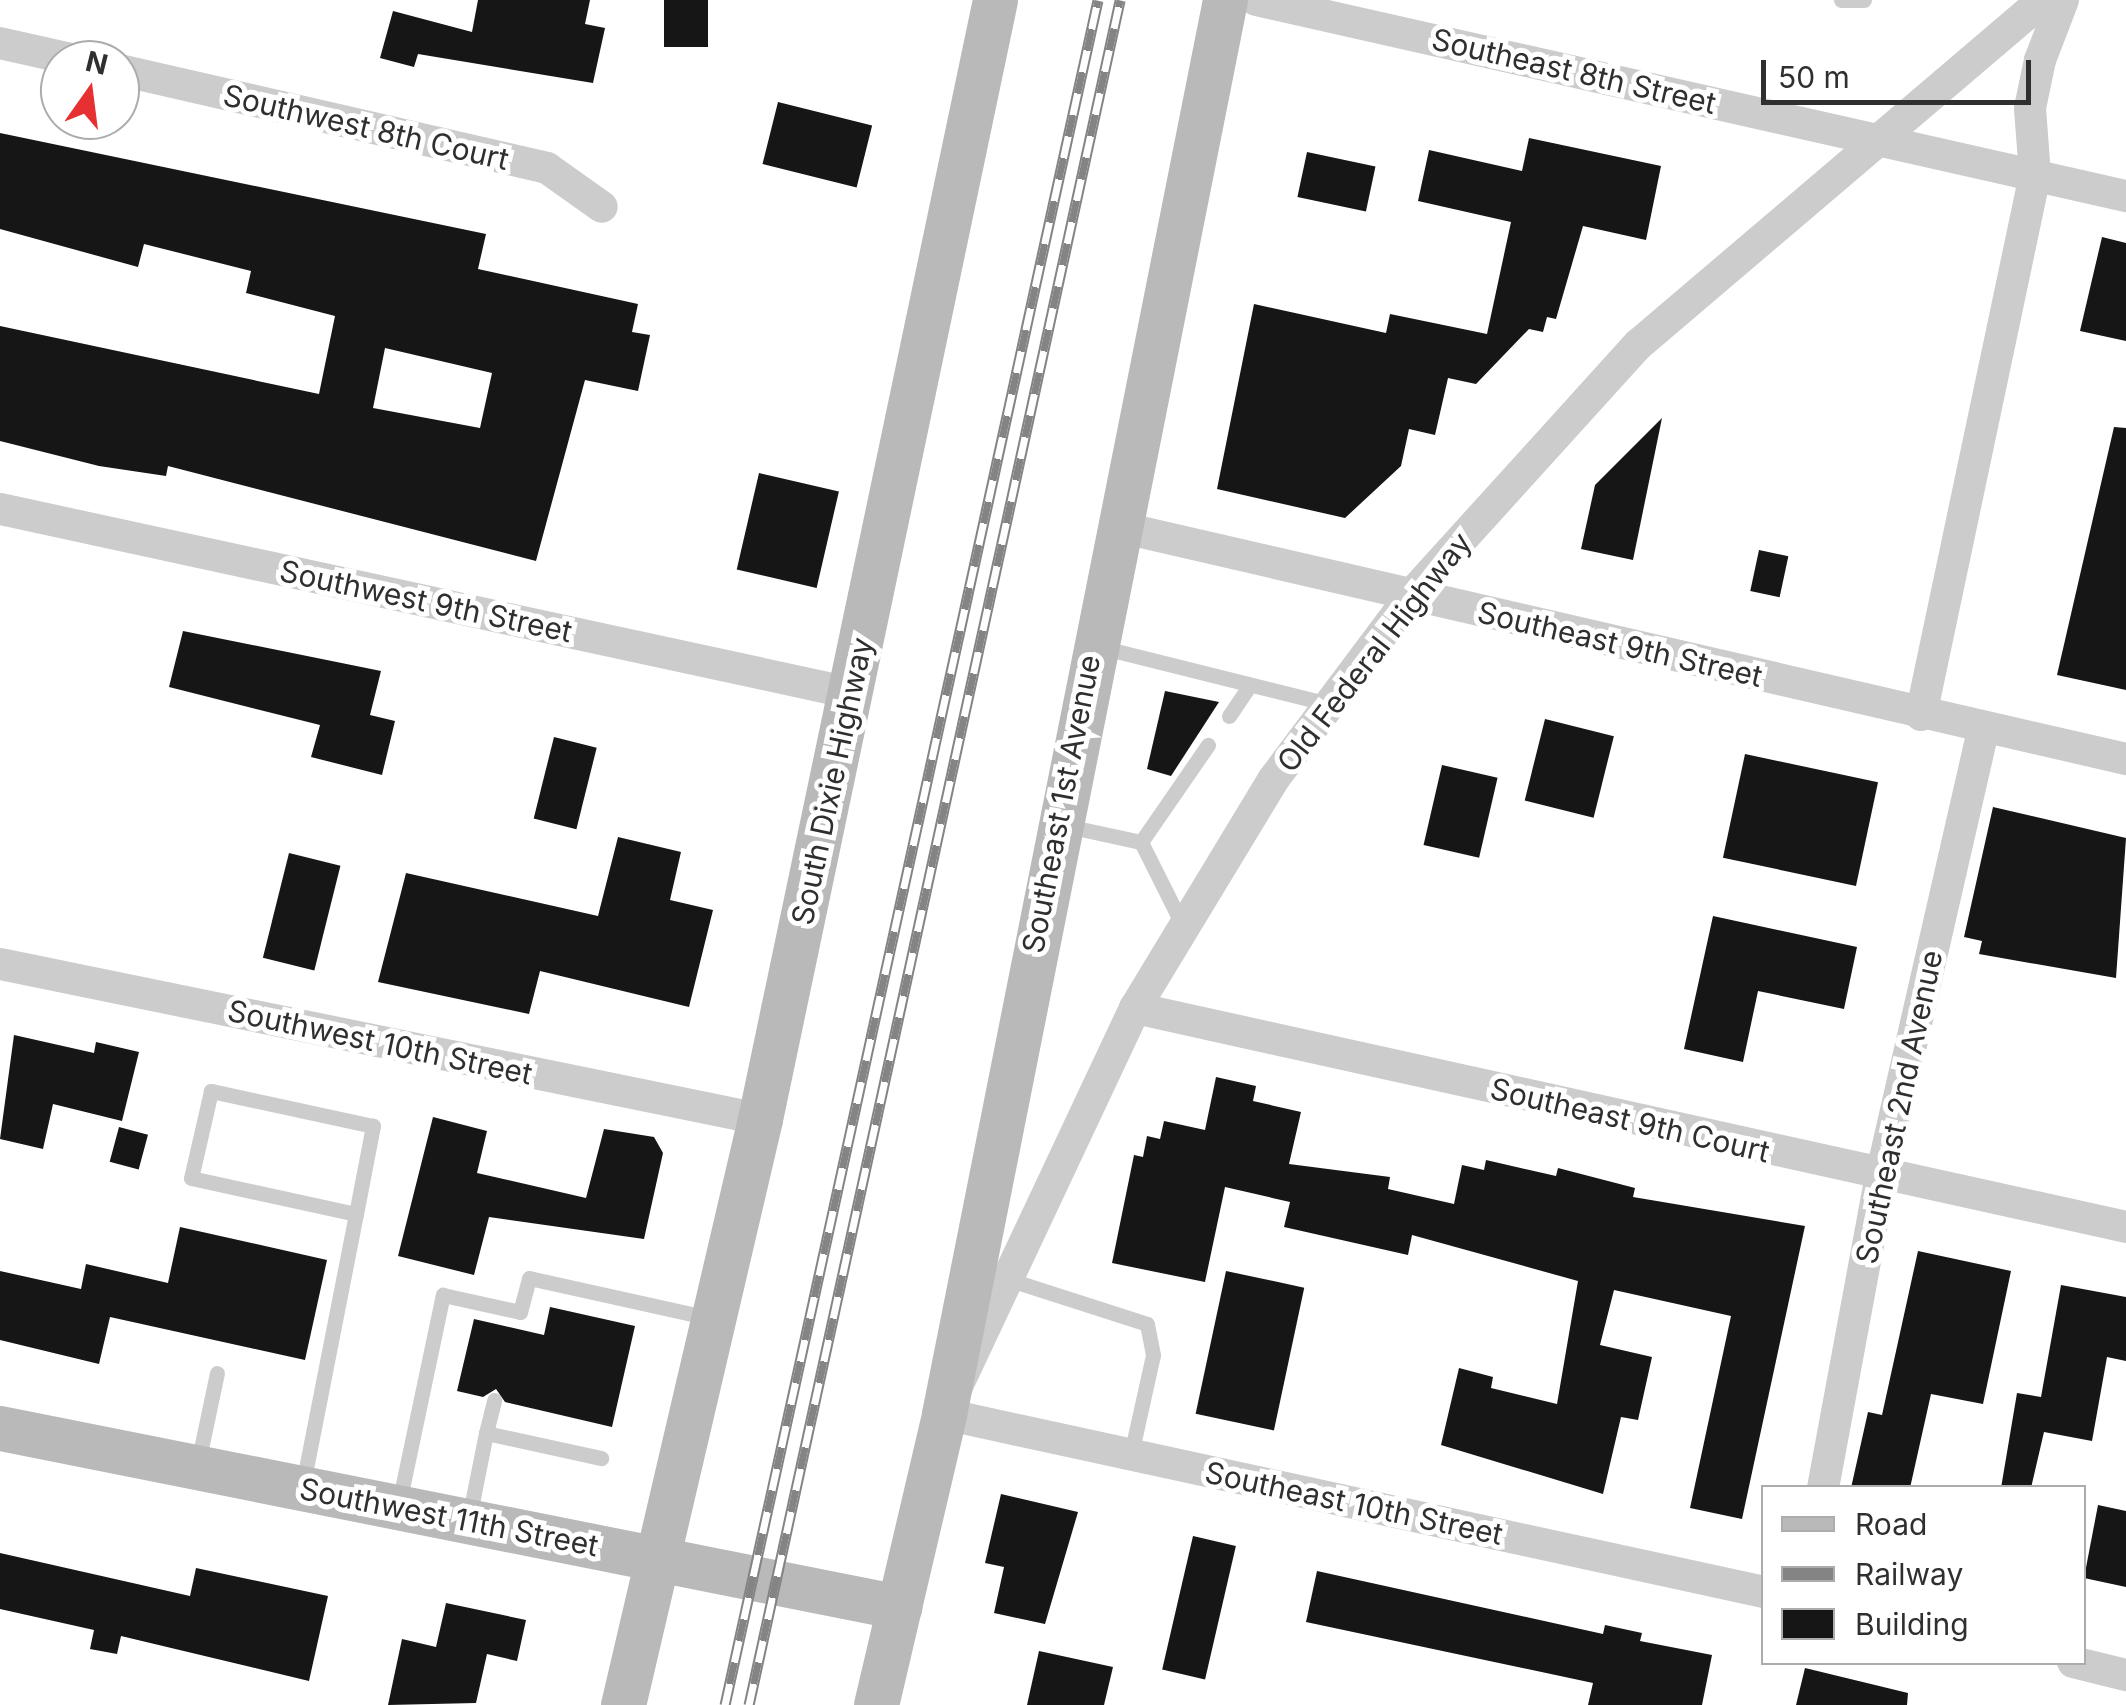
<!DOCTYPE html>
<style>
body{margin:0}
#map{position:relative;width:2126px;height:1705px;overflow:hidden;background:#fff;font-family:Inter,sans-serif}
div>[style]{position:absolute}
.building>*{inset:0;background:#161616;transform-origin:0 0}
.lane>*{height:15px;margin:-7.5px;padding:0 7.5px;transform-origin:7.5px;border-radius:7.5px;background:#ccc}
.street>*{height:32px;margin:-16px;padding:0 16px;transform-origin:16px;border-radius:16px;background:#ccc}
.secondary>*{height:45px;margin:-22.5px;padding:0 22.5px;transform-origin:22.5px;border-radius:22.5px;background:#b9b9b9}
.rail>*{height:11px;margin-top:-5.5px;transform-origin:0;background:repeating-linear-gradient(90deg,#fff 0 22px,#848484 0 44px);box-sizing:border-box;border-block:2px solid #848484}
span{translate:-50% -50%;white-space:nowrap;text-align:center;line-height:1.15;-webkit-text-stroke:10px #fff;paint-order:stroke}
.street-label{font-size:30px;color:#2f2f2f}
.legend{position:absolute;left:1761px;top:1485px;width:325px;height:180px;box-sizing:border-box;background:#fff;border:2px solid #acacac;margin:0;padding:12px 18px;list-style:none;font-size:30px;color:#2f2f2f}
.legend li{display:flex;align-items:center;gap:20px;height:50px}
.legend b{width:50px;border:2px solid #acacac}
.north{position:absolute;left:40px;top:40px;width:100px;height:100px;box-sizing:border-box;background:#fff;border:2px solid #acacac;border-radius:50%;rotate:14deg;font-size:28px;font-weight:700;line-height:40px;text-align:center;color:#2f2f2f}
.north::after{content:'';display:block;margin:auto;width:35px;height:45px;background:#e73031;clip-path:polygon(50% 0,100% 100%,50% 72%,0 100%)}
.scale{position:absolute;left:1761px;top:60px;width:270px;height:45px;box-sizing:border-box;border:5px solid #2f2f2f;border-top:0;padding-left:12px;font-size:30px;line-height:35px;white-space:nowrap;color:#2f2f2f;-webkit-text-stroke:8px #fff;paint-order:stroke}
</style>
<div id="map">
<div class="building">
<i style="clip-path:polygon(478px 0,590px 0,585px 24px,605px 28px,593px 83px,418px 54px,414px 67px,380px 58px,393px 11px,472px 32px)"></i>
<i style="left:664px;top:0;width:44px;height:47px"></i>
<i style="left:778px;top:102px;width:97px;height:64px;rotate:14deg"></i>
<i style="clip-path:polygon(evenodd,0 133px,486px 234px,478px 269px,638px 304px,632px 332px,650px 335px,638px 391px,585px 380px,536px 561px,168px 466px,166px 476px,99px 466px,0 441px,0 326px,319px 394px,335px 316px,246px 293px,251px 271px,144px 244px,138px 267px,0 229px,0 133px,385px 348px,492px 373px,480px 428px,373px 408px,385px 348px)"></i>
<i style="clip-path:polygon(1529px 138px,1661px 166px,1646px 240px,1583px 226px,1556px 319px,1547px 317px,1543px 332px,1529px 329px,1476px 384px,1448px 378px,1435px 435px,1409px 429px,1401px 466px,1345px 518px,1217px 489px,1254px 304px,1386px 333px,1390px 314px,1487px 334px,1511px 222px,1418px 201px,1429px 150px,1522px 171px)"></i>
<i style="left:1307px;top:152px;width:70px;height:46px;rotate:12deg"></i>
<i style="clip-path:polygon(2102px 237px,2126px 243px,2126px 341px,2080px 331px)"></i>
<i style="clip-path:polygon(1662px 418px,1633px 560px,1581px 549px,1595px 485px)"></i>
<i style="clip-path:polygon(2114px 427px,2126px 428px,2126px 690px,2057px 675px)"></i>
<i style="left:759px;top:473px;width:82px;height:99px;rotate:13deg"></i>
<i style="left:1759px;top:550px;width:30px;height:42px;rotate:12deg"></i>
<i style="clip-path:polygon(183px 631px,381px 671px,370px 715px,395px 721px,382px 775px,311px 757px,320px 725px,169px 687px)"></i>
<i style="clip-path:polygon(1165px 691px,1219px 702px,1171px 776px,1147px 769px)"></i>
<i style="left:1545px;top:719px;width:71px;height:84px;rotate:14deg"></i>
<i style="left:554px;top:737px;width:44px;height:84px;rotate:14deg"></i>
<i style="left:1745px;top:754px;width:136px;height:106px;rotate:12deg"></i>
<i style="left:1442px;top:765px;width:57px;height:82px;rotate:13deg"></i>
<i style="clip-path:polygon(1993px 807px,2126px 838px,2116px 978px,1979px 954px,1982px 941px,1964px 937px)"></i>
<i style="clip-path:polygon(618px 837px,681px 852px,670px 900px,713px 910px,689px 1007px,540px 971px,529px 1014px,378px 982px,406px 873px,598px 916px)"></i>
<i style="left:289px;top:853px;width:53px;height:108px;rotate:14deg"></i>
<i style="clip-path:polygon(1713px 916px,1857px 947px,1844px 1009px,1758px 991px,1743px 1062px,1684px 1049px)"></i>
<i style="clip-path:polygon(14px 1035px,94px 1053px,96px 1042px,139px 1052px,122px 1121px,53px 1104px,43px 1149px,0 1139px)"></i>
<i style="clip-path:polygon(1216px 1077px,1256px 1086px,1253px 1101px,1301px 1112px,1289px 1164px,1390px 1177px,1388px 1189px,1454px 1204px,1462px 1165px,1484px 1170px,1486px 1160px,1556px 1176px,1558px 1168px,1635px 1188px,1633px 1197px,1805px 1226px,1742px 1519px,1690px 1508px,1731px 1316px,1614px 1290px,1600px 1345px,1652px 1357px,1638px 1420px,1621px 1417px,1603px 1494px,1441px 1445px,1459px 1368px,1493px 1377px,1491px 1388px,1557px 1404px,1578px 1281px,1412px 1235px,1408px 1255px,1284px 1227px,1290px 1202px,1225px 1187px,1205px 1282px,1112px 1263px,1134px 1155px,1143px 1157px,1147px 1136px,1160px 1139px,1164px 1121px,1205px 1130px)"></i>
<i style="clip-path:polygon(433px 1117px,487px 1131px,477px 1173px,586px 1198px,604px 1129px,654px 1137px,663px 1153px,644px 1239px,489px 1217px,474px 1275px,398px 1256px)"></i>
<i style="left:119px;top:1127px;width:30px;height:36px;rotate:15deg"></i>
<i style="clip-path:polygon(180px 1227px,327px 1260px,305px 1360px,110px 1317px,99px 1364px,0 1340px,0 1271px,81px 1289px,86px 1264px,168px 1283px)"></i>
<i style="clip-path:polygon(1918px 1251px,2011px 1271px,1983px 1404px,1931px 1394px,1910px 1488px,1851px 1488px,1868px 1412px,1882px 1415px)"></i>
<i style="left:1226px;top:1271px;width:80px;height:146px;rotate:12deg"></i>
<i style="clip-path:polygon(2061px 1285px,2126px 1297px,2126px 1361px,2107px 1357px,2092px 1441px,2044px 1432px,2031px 1488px,2001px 1488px,2017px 1393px,2041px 1397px)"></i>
<i style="clip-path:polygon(550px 1307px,635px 1326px,612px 1427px,505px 1402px,496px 1389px,483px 1397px,457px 1391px,474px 1319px,544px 1335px)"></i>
<i style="clip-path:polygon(1001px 1494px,1078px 1512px,1045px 1624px,994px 1613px,1004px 1567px,985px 1563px)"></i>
<i style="clip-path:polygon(2098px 1505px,2126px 1511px,2126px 1587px,2084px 1578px)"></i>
<i style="left:1193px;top:1536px;width:44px;height:137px;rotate:13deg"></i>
<i style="clip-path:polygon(0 1553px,190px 1596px,196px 1568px,328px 1596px,309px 1681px,121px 1636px,117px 1654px,90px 1649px,94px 1630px,0 1609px)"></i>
<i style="clip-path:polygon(1317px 1571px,1603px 1634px,1605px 1625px,1642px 1633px,1640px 1641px,1712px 1655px,1702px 1705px,1588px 1705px,1593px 1683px,1306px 1622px)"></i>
<i style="clip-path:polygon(446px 1603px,526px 1620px,517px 1661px,487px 1654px,476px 1703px,388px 1705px,402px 1639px,436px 1647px)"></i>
<i style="clip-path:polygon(1039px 1651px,1113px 1667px,1104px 1705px,1027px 1705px)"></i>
<i style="clip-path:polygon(1805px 1668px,1908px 1693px,1907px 1705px,1796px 1705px)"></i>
</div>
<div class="lane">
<i style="left:1841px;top:0;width:23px"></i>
<i style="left:1100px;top:647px;width:236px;rotate:14deg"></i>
<i style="left:1229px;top:716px;width:37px;rotate:-56deg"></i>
<i style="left:1067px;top:826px;width:76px;rotate:12.2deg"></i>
<i style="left:1141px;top:842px;width:118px;rotate:-55.4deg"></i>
<i style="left:1141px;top:842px;width:96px;rotate:63.4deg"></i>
<i style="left:1007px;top:1279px;width:147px;rotate:17.8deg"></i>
<i style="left:1147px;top:1324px;width:32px;rotate:79deg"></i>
<i style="left:1153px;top:1355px;width:101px;rotate:102.5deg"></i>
<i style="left:486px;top:1433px;width:34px;rotate:-76deg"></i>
<i style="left:198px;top:1463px;width:92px;rotate:-78.1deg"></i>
<i style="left:303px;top:1484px;width:275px;rotate:-78.9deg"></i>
<i style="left:356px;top:1214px;width:90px;rotate:-79.1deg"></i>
<i style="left:373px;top:1126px;width:166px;rotate:-167.8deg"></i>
<i style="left:211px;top:1091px;width:89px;rotate:102.9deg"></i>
<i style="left:191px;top:1178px;width:169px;rotate:12.3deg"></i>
<i style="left:399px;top:1503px;width:213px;rotate:-78.1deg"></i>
<i style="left:443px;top:1295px;width:79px;rotate:12.4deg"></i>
<i style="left:520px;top:1312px;width:35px;rotate:-75deg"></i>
<i style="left:529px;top:1278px;width:185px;rotate:12.5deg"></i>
<i style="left:469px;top:1518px;width:87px;rotate:-78.7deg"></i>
<i style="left:486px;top:1433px;width:118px;rotate:12.3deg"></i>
</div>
<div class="street">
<i style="left:1256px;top:0;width:892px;rotate:12.7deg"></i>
<i style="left:0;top:43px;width:78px;rotate:12.6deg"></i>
<i style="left:120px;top:70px;width:438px;rotate:12.9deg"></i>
<i style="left:547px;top:168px;width:67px;rotate:35.3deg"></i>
<i style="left:0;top:509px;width:871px;rotate:12.2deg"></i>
<i style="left:1115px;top:526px;width:1038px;rotate:12.98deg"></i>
<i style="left:1921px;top:715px;width:552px;rotate:-78.08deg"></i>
<i style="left:2035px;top:175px;width:67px;rotate:-94.3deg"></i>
<i style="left:2030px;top:108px;width:49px;rotate:-78.2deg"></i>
<i style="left:2040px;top:60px;width:64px;rotate:-69deg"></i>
<i style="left:0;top:964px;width:776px;rotate:11.53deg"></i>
<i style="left:1135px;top:1008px;width:1015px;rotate:12.46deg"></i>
<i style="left:1823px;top:1488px;width:317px;rotate:-79.5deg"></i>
<i style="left:1881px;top:1176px;width:460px;rotate:-77.1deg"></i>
<i style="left:1764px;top:1592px;width:839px;rotate:-167.75deg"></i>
<i style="left:944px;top:1414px;width:449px;rotate:-64.8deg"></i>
<i style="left:1135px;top:1008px;width:267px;rotate:-58.8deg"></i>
<i style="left:1273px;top:780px;width:232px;rotate:-53.2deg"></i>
<i style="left:1412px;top:594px;width:338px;rotate:-47.8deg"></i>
<i style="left:1639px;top:344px;width:531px;rotate:-40.41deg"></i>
<i style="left:2073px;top:1662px;width:55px;rotate:13.8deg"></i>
</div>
<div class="secondary">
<i style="left:0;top:1428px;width:917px;rotate:11.26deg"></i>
<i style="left:623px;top:1705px;width:602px;rotate:-76.84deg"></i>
<i style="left:760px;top:1119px;width:1143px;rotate:-78.14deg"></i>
<i style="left:876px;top:1705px;width:299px;rotate:-76.8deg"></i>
<i style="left:944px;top:1414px;width:1442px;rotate:-78.76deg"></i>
</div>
<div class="rail">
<i style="left:725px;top:1705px;width:1745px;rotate:-77.66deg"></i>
<i style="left:749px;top:1705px;width:1745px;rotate:-77.72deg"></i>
</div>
<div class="street-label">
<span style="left:1574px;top:71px;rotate:13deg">Southeast 8th Street</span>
<span style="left:366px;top:127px;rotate:13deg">Southwest 8th Court</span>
<span style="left:426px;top:601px;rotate:12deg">Southwest 9th Street</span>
<span style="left:1620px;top:644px;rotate:13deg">Southeast 9th Street</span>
<span style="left:1374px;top:652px;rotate:-52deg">Old Federal Highway</span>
<span style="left:832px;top:781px;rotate:-78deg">South Dixie Highway</span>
<span style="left:1061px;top:804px;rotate:-79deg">Southeast 1st Avenue</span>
<span style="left:380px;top:1042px;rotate:12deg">Southwest 10th Street</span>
<span style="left:1899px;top:1107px;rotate:-78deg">Southeast 2nd Avenue</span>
<span style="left:1630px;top:1120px;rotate:13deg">Southeast 9th Court</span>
<span style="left:1354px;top:1503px;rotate:12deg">Southeast 10th Street</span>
<span style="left:449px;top:1517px;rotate:11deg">Southwest 11th Street</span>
</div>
<ul class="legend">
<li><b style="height:12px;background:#b9b9b9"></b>Road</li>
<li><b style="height:12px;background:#848484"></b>Railway</li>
<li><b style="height:28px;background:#161616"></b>Building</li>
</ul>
<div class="north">N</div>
<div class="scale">50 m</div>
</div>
